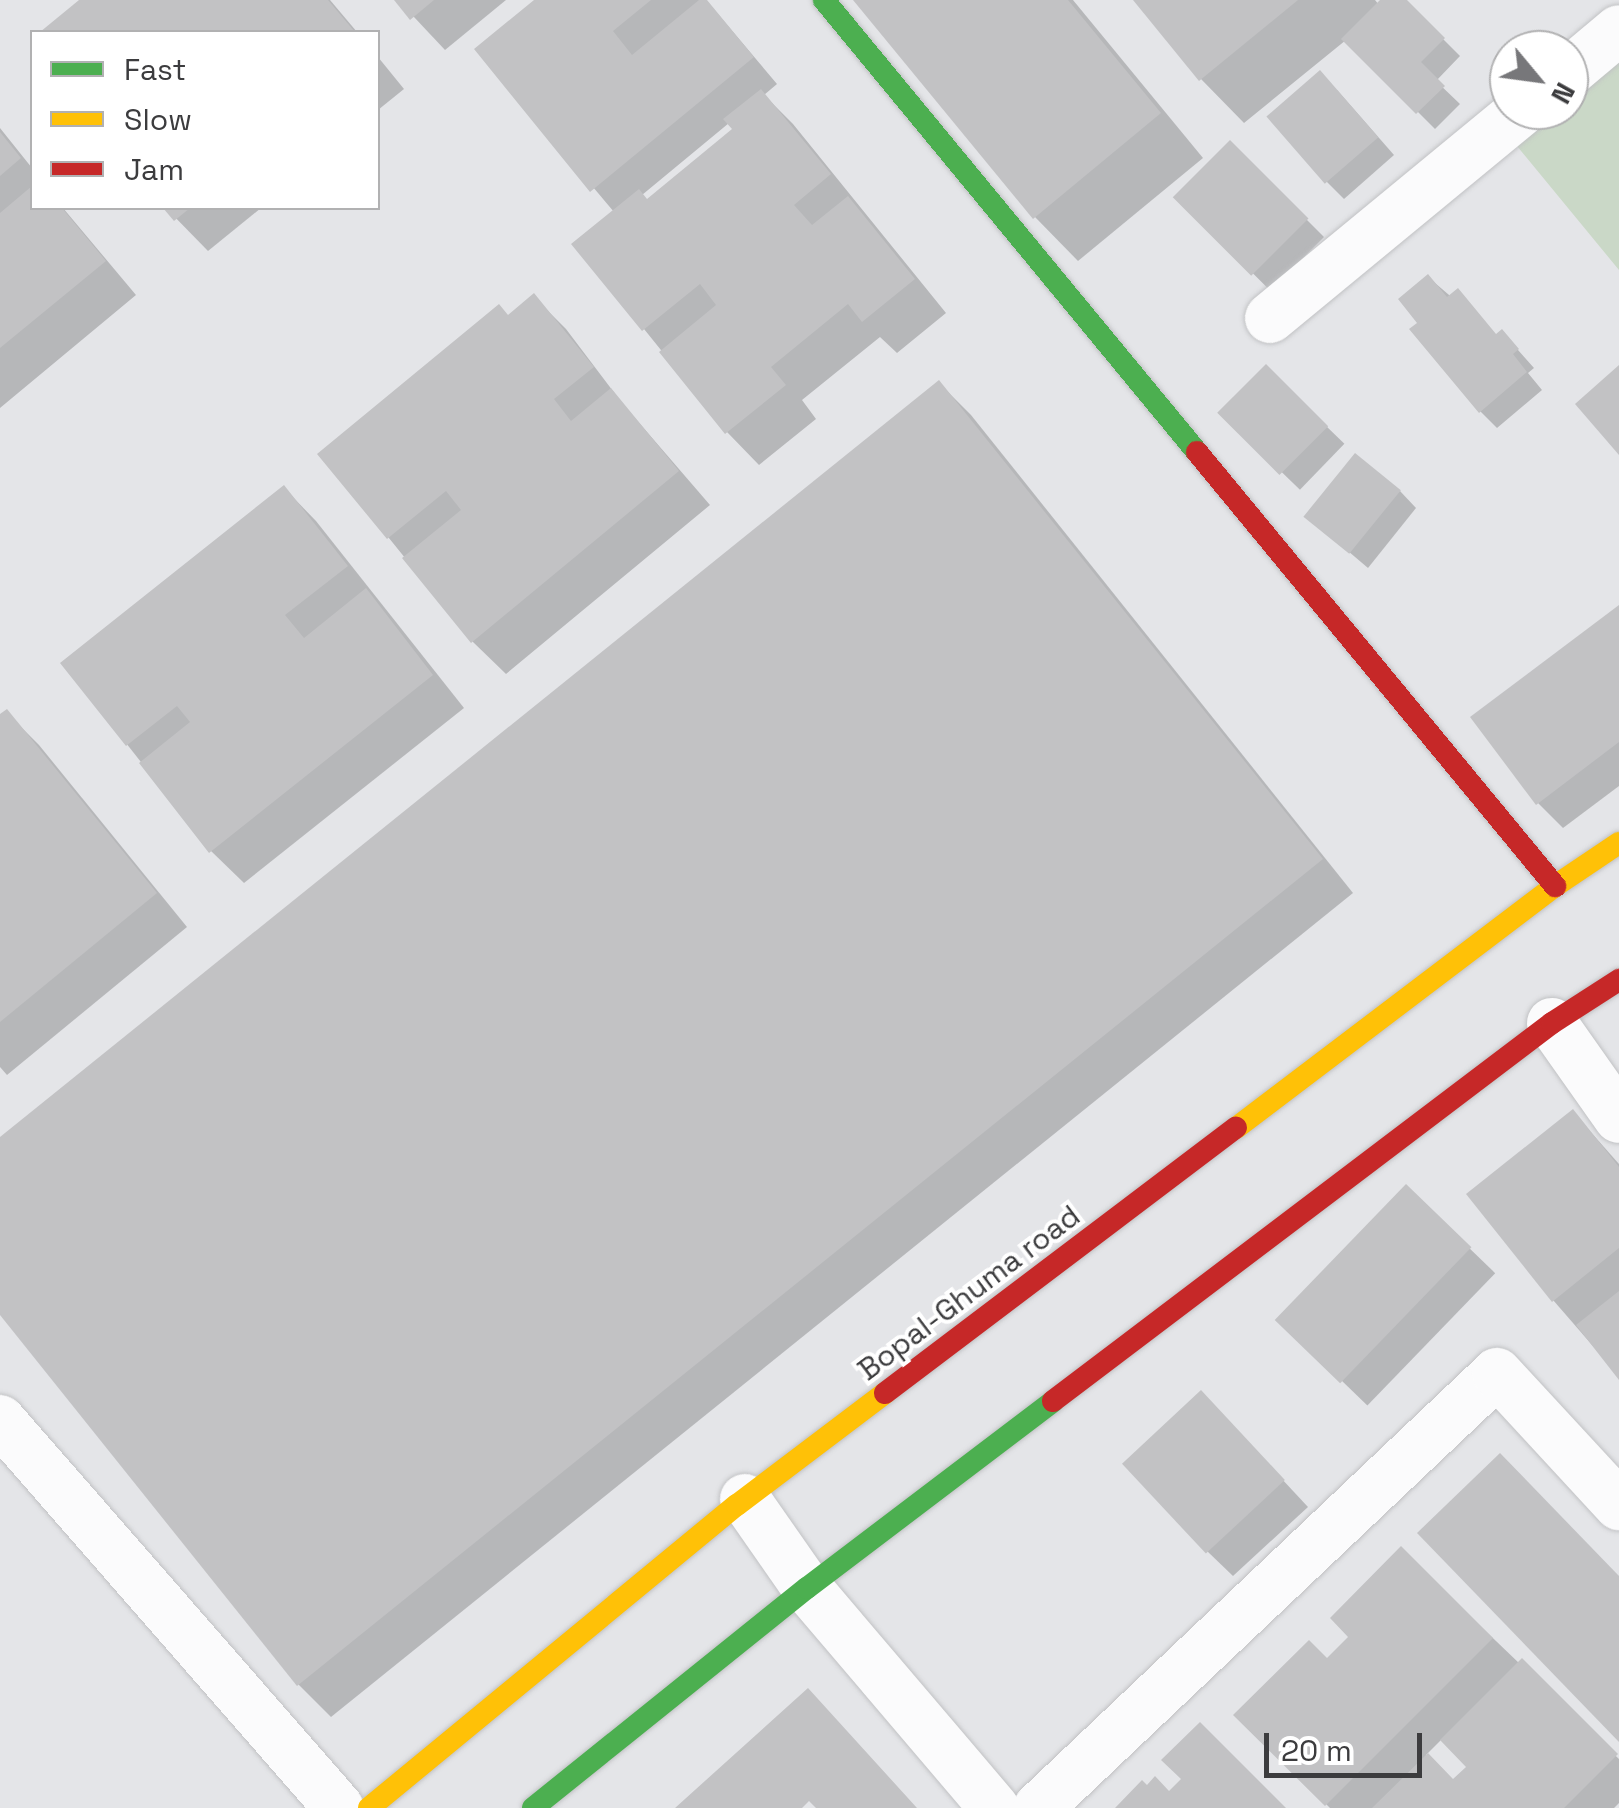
<!DOCTYPE html>
<style>
body{margin:0}
#map{position:relative;width:1619px;height:1808px;overflow:hidden;background:#e4e5e8;font-family:"Space Grotesk",sans-serif}
div>[style]{position:absolute}
.green>*{inset:0;background:#cad8c7}
.shadow>*{inset:0;background:#0003;transform-origin:0 0}
.building>*{inset:0;background:#c2c2c4;transform-origin:0 0}
.roads{filter:drop-shadow(0 0 2px #c1c2c4) drop-shadow(0 0 2px #c1c2c4)}
.street>*{height:50px;margin:-25px;padding:0 25px;transform-origin:25px;border-radius:25px;background:#fbfbfc}
.fast>*{height:22px;margin:-11px;padding:0 11px;transform-origin:11px;border-radius:11px;background:#4caf50}
.slow>*{height:22px;margin:-11px;padding:0 11px;transform-origin:11px;border-radius:11px;background:#ffc107}
.jam>*{height:22px;margin:-11px;padding:0 11px;transform-origin:11px;border-radius:11px;background:#c62828}
span{translate:-50% -50%;white-space:nowrap;text-align:center;line-height:1.15;-webkit-text-stroke:8px #fff;paint-order:stroke}
.street-label{font-size:30px;color:#3c3c3e}
.legend{position:absolute;left:30px;top:30px;width:350px;height:180px;box-sizing:border-box;background:#fff;border:2px solid #b1b1b2;margin:0;padding:12px 18px;list-style:none;font-size:30px;color:#3c3c3e}
.legend li{display:flex;align-items:center;gap:20px;height:50px}
.legend b{width:50px;border:2px solid #b1b1b2}
.north{position:absolute;left:1489px;top:30px;width:100px;height:100px;box-sizing:border-box;background:#fff;border:2px solid #b1b1b2;border-radius:50%;rotate:119deg;font-size:28px;font-weight:700;line-height:40px;text-align:center;color:#3c3c3e}
.north::after{content:'';display:block;margin:auto;width:35px;height:45px;background:#77777a;clip-path:polygon(50% 0,100% 100%,50% 72%,0 100%)}
.scale{position:absolute;left:1264px;top:1733px;width:158px;height:45px;box-sizing:border-box;border:5px solid #3c3c3e;border-top:0;padding-left:12px;font-size:30px;line-height:35px;white-space:nowrap;color:#3c3c3e;-webkit-text-stroke:8px #fff;paint-order:stroke}
</style>
<div id="map">
<div class="green">
<i style="clip-path:polygon(1619px 52px,1619px 270px,1512px 140px,1549px 110px,1569px 110px,1569px 93px)"></i>
</div>
<div class="shadow">
<i style="clip-path:polygon(83px 0,330px 0,357px 32px,44px 32px)"></i>
<i style="clip-path:polygon(398px 0,506px 0,445px 50px)"></i>
<i style="clip-path:polygon(evenodd,538px 0,706px 0,777px 84px,764px 95px,793px 124px,946px 313px,897px 353px,880px 337px,802px 400px,816px 419px,759px 465px,727px 432px,644px 329px,614px 212px,477px 49px,538px 0,729px 123px,735px 130px,648px 202px,642px 195px,729px 123px)"></i>
<i style="clip-path:polygon(856px 0,1073px 0,1203px 158px,1078px 261px,1035px 217px)"></i>
<i style="clip-path:polygon(1136px 0,1375px 0,1379px 5px,1384px 0,1404px 0,1460px 56px,1436px 81px,1460px 104px,1435px 129px,1346px 40px,1244px 123px,1201px 79px)"></i>
<i style="clip-path:polygon(378px 57px,404px 89px,378px 110px)"></i>
<i style="clip-path:polygon(1337px 90px,1394px 155px,1344px 199px,1327px 182px)"></i>
<i style="clip-path:polygon(0 128px,32px 168px,32px 208px,63px 208px,136px 295px,0 408px)"></i>
<i style="left:1230px;top:143px;width:133px;height:76px;rotate:45deg"></i>
<i style="clip-path:polygon(166px 208px,261px 208px,208px 251px)"></i>
<i style="clip-path:polygon(1428px 277px,1497px 336px,1502px 332px,1534px 368px,1528px 373px,1542px 390px,1497px 428px,1480px 411px,1421px 323px)"></i>
<i style="clip-path:polygon(534px 297px,566px 329px,622px 403px,710px 505px,506px 674px,473px 642px,321px 454px)"></i>
<i style="left:1266px;top:368px;width:109px;height:64px;rotate:44deg"></i>
<i style="clip-path:polygon(939px 383px,971px 415px,1353px 893px,331px 1717px,299px 1685px,0 1311px,0 1140px)"></i>
<i style="clip-path:polygon(284px 488px,316px 521px,464px 708px,244px 883px,211px 851px,63px 663px)"></i>
<i style="clip-path:polygon(1400px 491px,1416px 508px,1368px 568px,1308px 517px)"></i>
<i style="clip-path:polygon(1619px 608px,1619px 786px,1563px 828px,1538px 803px)"></i>
<i style="clip-path:polygon(6px 712px,39px 745px,187px 927px,7px 1075px,0 1067px,0 717px)"></i>
<i style="clip-path:polygon(1573px 1112px,1619px 1164px,1619px 1376px,1553px 1300px)"></i>
<i style="left:1406px;top:1187px;width:124px;height:184px;rotate:44deg"></i>
<i style="clip-path:polygon(1226px 1419px,1308px 1507px,1233px 1576px,1207px 1551px)"></i>
<i style="clip-path:polygon(evenodd,1401px 1550px,1619px 1759px,1619px 1803px,1614px 1808px,1330px 1808px,1237px 1715px,1327px 1662px,1352px 1637px,1401px 1550px,1442px 1739px,1470px 1767px,1454px 1782px,1426px 1755px,1442px 1739px)"></i>
</div>
<div class="building">
<i style="clip-path:polygon(79px 0,328px 0,355px 32px,40px 32px)"></i>
<i style="clip-path:polygon(394px 0,434px 0,410px 20px)"></i>
<i style="clip-path:polygon(534px 0,651px 0,613px 31px,632px 55px,699px 0,707px 0,754px 57px,590px 192px,474px 49px)"></i>
<i style="clip-path:polygon(853px 0,1068px 0,1161px 113px,1033px 219px)"></i>
<i style="clip-path:polygon(1133px 0,1298px 0,1199px 81px)"></i>
<i style="clip-path:polygon(1380px 0,1407px 0,1445px 38px,1421px 62px,1445px 86px,1416px 114px,1341px 39px)"></i>
<i style="left:1320px;top:70px;width:89px;height:71px;rotate:49deg"></i>
<i style="clip-path:polygon(761px 89px,831px 174px,794px 205px,812px 225px,848px 196px,915px 279px,862px 322px,848px 304px,771px 367px,786px 385px,725px 434px,659px 352px,716px 305px,700px 284px,642px 331px,571px 244px,639px 189px,647px 199px,732px 129px,723px 119px)"></i>
<i style="clip-path:polygon(0 132px,21px 158px,0 176px)"></i>
<i style="left:1230px;top:140px;width:111px;height:81px;rotate:45deg"></i>
<i style="clip-path:polygon(32px 186px,32px 208px,62px 208px,106px 261px,0 348px,0 213px)"></i>
<i style="clip-path:polygon(163px 208px,190px 208px,174px 221px)"></i>
<i style="clip-path:polygon(1428px 274px,1447px 297px,1458px 288px,1496px 334px,1502px 329px,1519px 349px,1513px 354px,1527px 372px,1479px 413px,1409px 329px,1417px 323px,1398px 299px)"></i>
<i style="clip-path:polygon(534px 293px,594px 367px,554px 399px,571px 421px,611px 388px,679px 471px,471px 643px,402px 558px,461px 510px,446px 491px,387px 539px,317px 454px,499px 304px,508px 315px)"></i>
<i style="left:1266px;top:364px;width:88px;height:69px;rotate:45deg"></i>
<i style="clip-path:polygon(1619px 365px,1619px 455px,1575px 404px)"></i>
<i style="clip-path:polygon(939px 380px,1323px 859px,297px 1686px,0 1315px,0 1137px)"></i>
<i style="left:1355px;top:453px;width:59px;height:82px;rotate:39deg"></i>
<i style="clip-path:polygon(284px 485px,348px 566px,285px 615px,304px 638px,366px 588px,433px 675px,209px 853px,139px 763px,190px 722px,177px 706px,126px 746px,60px 663px)"></i>
<i style="clip-path:polygon(1619px 605px,1619px 742px,1536px 805px,1470px 717px)"></i>
<i style="clip-path:polygon(7px 709px,157px 893px,0 1022px,0 714px)"></i>
<i style="clip-path:polygon(1573px 1109px,1619px 1167px,1619px 1248px,1552px 1302px,1466px 1194px)"></i>
<i style="left:1406px;top:1184px;width:91px;height:189px;rotate:44deg"></i>
<i style="clip-path:polygon(1619px 1291px,1619px 1380px,1576px 1325px)"></i>
<i style="left:1201px;top:1390px;width:123px;height:108px;rotate:47deg"></i>
<i style="clip-path:polygon(1500px 1453px,1619px 1576px,1619px 1742px,1417px 1533px)"></i>
<i style="clip-path:polygon(1401px 1546px,1493px 1638px,1325px 1806px,1233px 1715px,1309px 1640px,1327px 1658px,1348px 1637px,1330px 1618px)"></i>
<i style="clip-path:polygon(1522px 1658px,1618px 1754px,1564px 1808px,1372px 1808px,1428px 1753px,1453px 1779px,1466px 1767px,1440px 1740px)"></i>
<i style="clip-path:polygon(808px 1688px,917px 1808px,816px 1808px,809px 1801px,802px 1808px,675px 1808px)"></i>
<i style="clip-path:polygon(1200px 1722px,1286px 1808px,1115px 1808px,1142px 1780px,1147px 1785px,1155px 1776px,1169px 1791px,1181px 1779px,1161px 1760px)"></i>
</div>
<div class="roads">
<div class="street">
<i style="left:1569px;top:72px;width:65px;rotate:-40deg"></i>
<i style="left:1270px;top:318px;width:327px;rotate:-39.5deg"></i>
<i style="left:1552px;top:1023px;width:116px;rotate:54.8deg"></i>
<i style="left:0;top:1420px;width:515px;rotate:48.86deg"></i>
<i style="left:745px;top:1499px;width:108px;rotate:55.1deg"></i>
<i style="left:807px;top:1588px;width:289px;rotate:49.6deg"></i>
<i style="left:1038px;top:1808px;width:632px;rotate:-43.46deg"></i>
<i style="left:1497px;top:1373px;width:180px;rotate:47.3deg"></i>
</div>
<div class="fast">
<i style="left:824px;top:0;width:586px;rotate:50.47deg"></i>
<i style="left:533px;top:1808px;width:351px;rotate:-38.8deg"></i>
<i style="left:807px;top:1588px;width:309px;rotate:-37.2deg"></i>
</div>
<div class="slow">
<i style="left:1236px;top:1128px;width:400px;rotate:-37.2deg"></i>
<i style="left:1555px;top:886px;width:77px;rotate:-33.9deg"></i>
<i style="left:369px;top:1808px;width:477px;rotate:-39.5deg"></i>
<i style="left:737px;top:1505px;width:186px;rotate:-37.1deg"></i>
</div>
<div class="jam">
<i style="left:1197px;top:452px;width:563px;rotate:50.48deg"></i>
<i style="left:885px;top:1393px;width:440px;rotate:-37.1deg"></i>
<i style="left:1053px;top:1401px;width:626px;rotate:-37.14deg"></i>
<i style="left:1552px;top:1023px;width:80px;rotate:-32.7deg"></i>
</div>
</div>
<div class="street-label">
<span style="left:969px;top:1293px;rotate:-37deg">Bopal-Ghuma road</span>
</div>
<ul class="legend">
<li><b style="height:12px;background:#4caf50"></b>Fast</li>
<li><b style="height:12px;background:#ffc107"></b>Slow</li>
<li><b style="height:12px;background:#c62828"></b>Jam</li>
</ul>
<div class="north">N</div>
<div class="scale">20 m</div>
</div>
